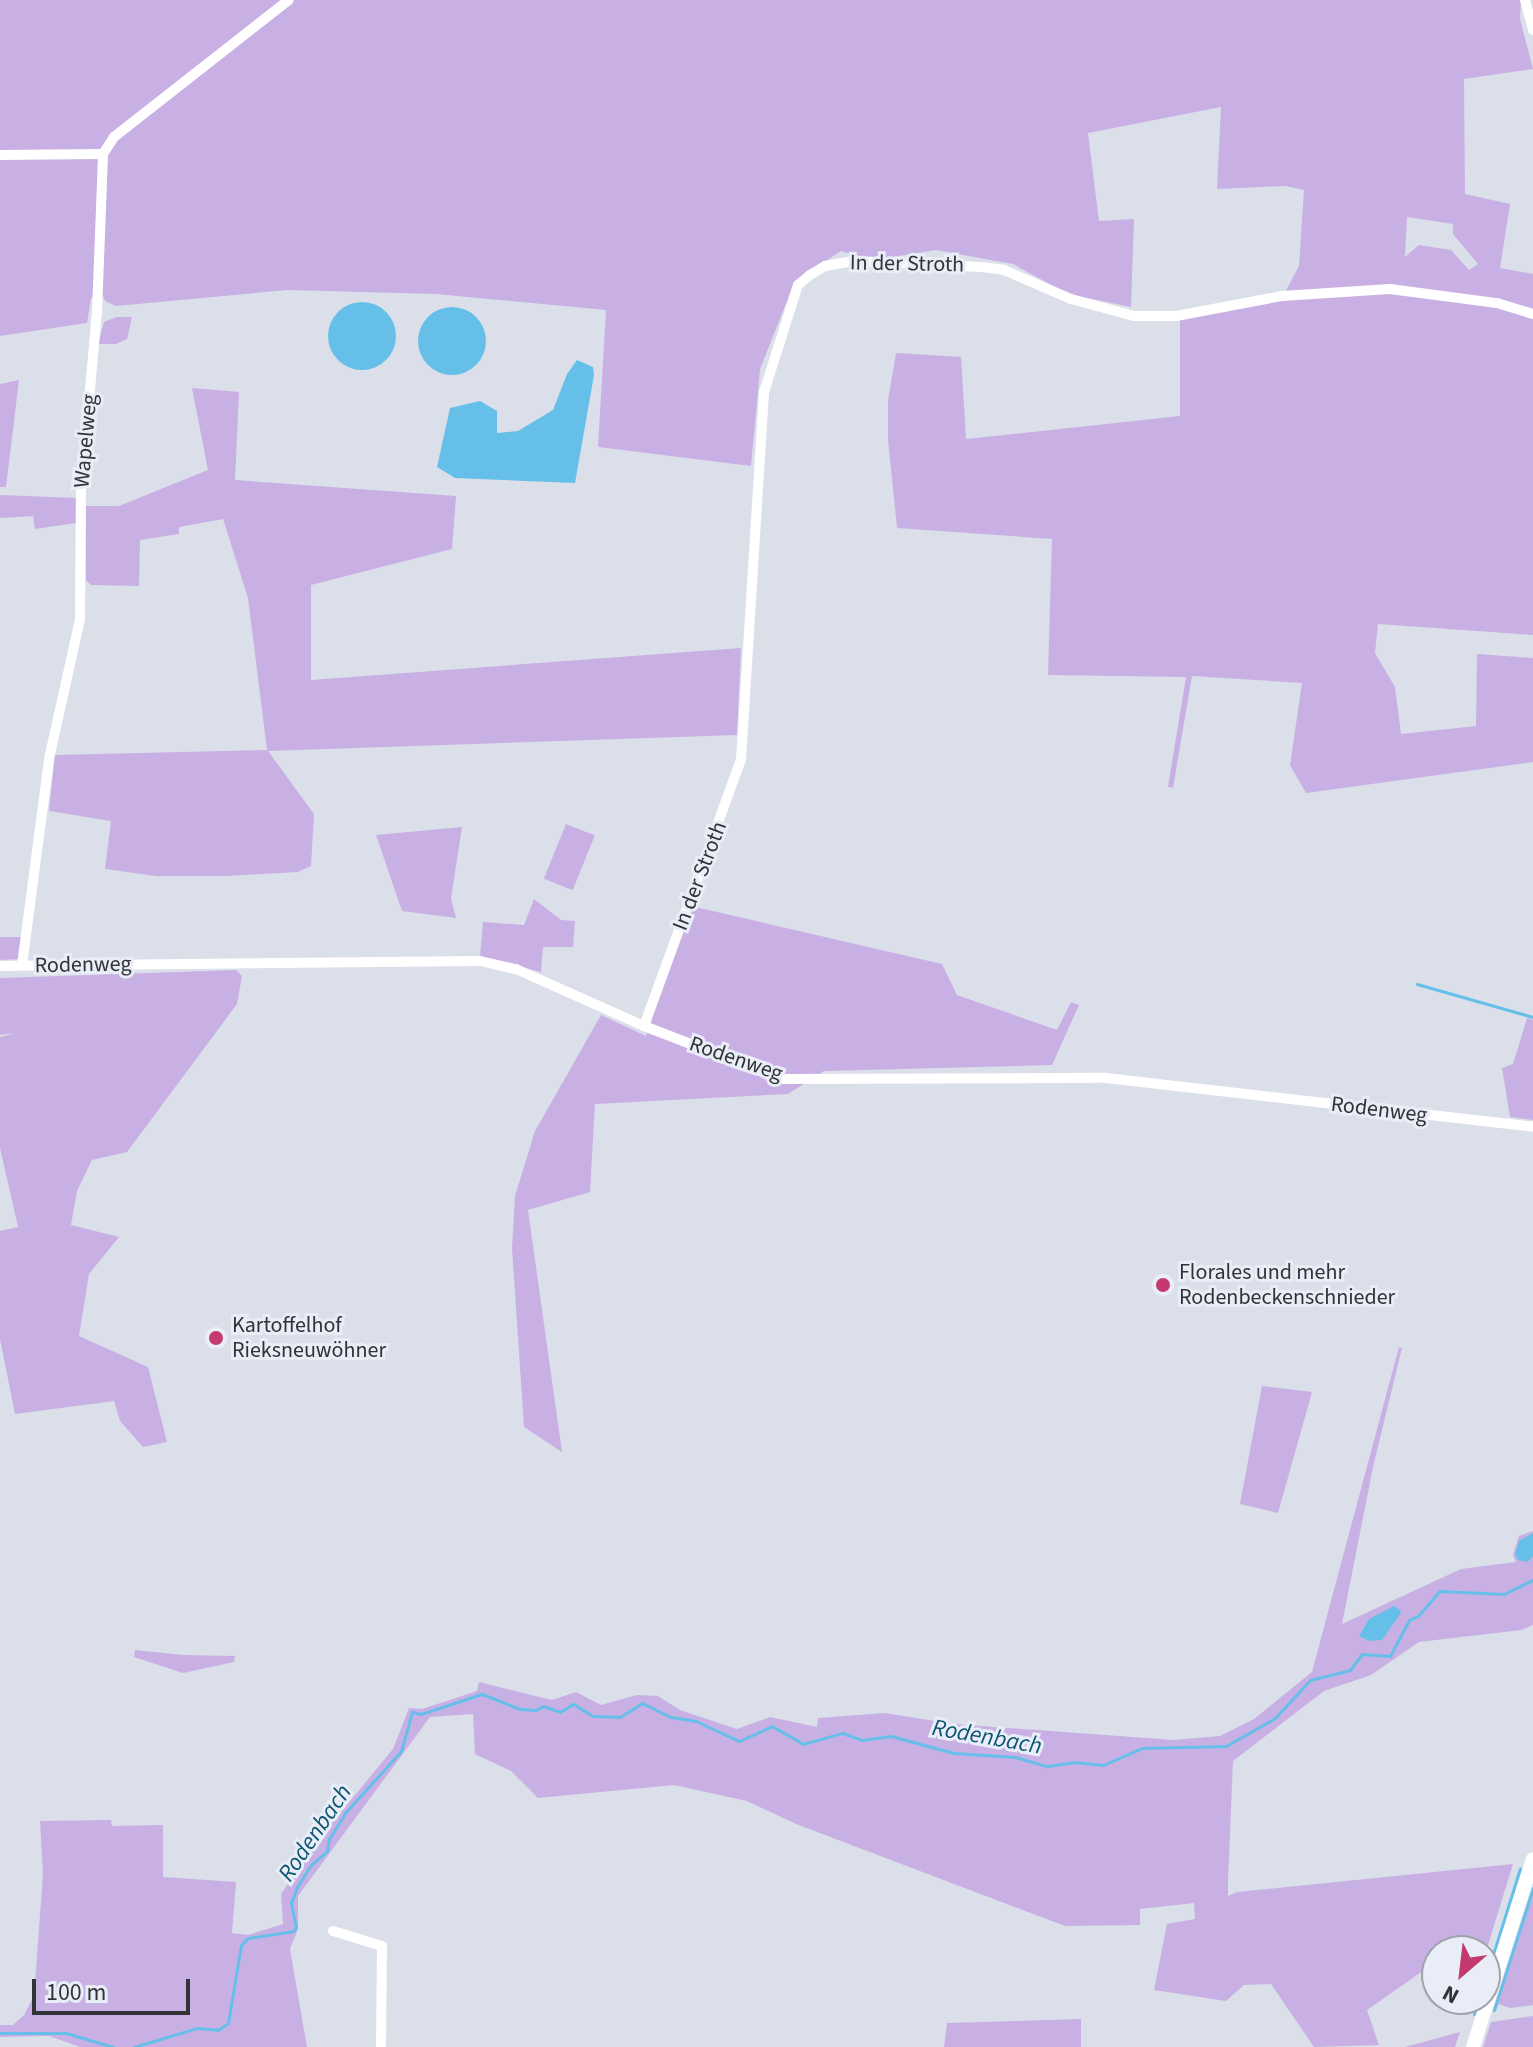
<!DOCTYPE html>
<meta charset="utf-8">
<style>
body{margin:0}
#map{position:relative;width:1533px;height:2047px;overflow:hidden;background:#dbdfe9;font-family:"Source Sans 3",sans-serif}
div>[style]{position:absolute}
.green>*{inset:0;background:#c8b0e5;transform-origin:0 0}
.water>*{inset:0;background:#66bfe9}
.round{border-radius:50%}
.stream>*{height:3px;margin:-1.5px;padding:0 1.5px;transform-origin:1.5px;border-radius:1.5px;background:#66bfe9}
.street>*{height:10px;margin:-5px;padding:0 5px;transform-origin:5px;border-radius:5px;background:#fff}
.secondary>*{height:14px;margin:-7px;padding:0 7px;transform-origin:7px;border-radius:7px;background:#fff}
.dots>*{width:22px;height:22px;translate:-50% -50%;box-sizing:border-box;border:4px solid #e8edf7;border-radius:50%}
span{translate:-50% -50%;white-space:nowrap;text-align:center;line-height:1.15;-webkit-text-stroke:6px #e8edf7;paint-order:stroke}
.street-label{font-size:22px;color:#313337}
.poi-label{font-size:22px;color:#313337}
.left{translate:0 -50%;text-align:left}
.water-label{font-size:24px;color:#0c5572;font-style:italic}
.north{position:absolute;left:1421px;top:1935px;width:80px;height:80px;box-sizing:border-box;background:#e8edf7;border:2px solid #9fa3aa;border-radius:50%;rotate:208deg;font-size:22px;font-weight:700;line-height:32px;text-align:center;color:#313337}
.north::after{content:'';display:block;margin:auto;width:28px;height:36px;background:#c4396f;clip-path:polygon(50% 0,100% 100%,50% 72%,0 100%)}
.scale{position:absolute;left:32px;top:1979px;width:158px;height:36px;box-sizing:border-box;border:4px solid #313337;border-top:0;padding-left:10px;font-size:24px;line-height:28px;white-space:nowrap;color:#313337;-webkit-text-stroke:6px #e8edf7;paint-order:stroke}
</style>
<div id="map">
<div class="green">
<i style="clip-path:polygon(evenodd,0 0,1521px 0,1520px 19px,1533px 69px,1464px 79px,1465px 194px,1510px 204px,1500px 268px,1533px 274px,1533px 635px,1378px 624px,1375px 653px,1395px 687px,1401px 734px,1476px 726px,1477px 654px,1533px 658px,1533px 762px,1306px 793px,1290px 765px,1302px 683px,1192px 676px,1173px 788px,1168px 787px,1186px 677px,1048px 675px,1052px 539px,897px 528px,888px 440px,888px 400px,896px 353px,961px 357px,966px 439px,1180px 416px,1180px 320px,1281px 300px,1299px 266px,1304px 190px,1285px 186px,1217px 189px,1221px 107px,1088px 133px,1099px 221px,1134px 219px,1131px 307px,1068px 294px,1013px 264px,936px 250px,874px 260px,841px 251px,795px 281px,760px 369px,751px 466px,598px 447px,606px 310px,436px 294px,287px 290px,116px 306px,105px 301px,103px 296px,91px 298px,87px 323px,0 336px,0 0,1407px 217px,1453px 224px,1453px 234px,1478px 264px,1469px 270px,1451px 250px,1419px 245px,1405px 257px,1407px 217px)"></i>
<i style="clip-path:polygon(117px 317px,132px 317px,127px 339px,116px 344px,98px 344px,104px 322px)"></i>
<i style="clip-path:polygon(19px 380px,6px 487px,0 487px,0 384px)"></i>
<i style="clip-path:polygon(192px 388px,239px 392px,235px 480px,456px 496px,452px 549px,311px 585px,311px 680px,741px 648px,737px 735px,268px 751px,314px 814px,311px 866px,298px 872px,227px 876px,156px 876px,105px 869px,111px 821px,49px 811px,55px 755px,267px 750px,248px 598px,223px 519px,179px 527px,179px 534px,140px 540px,139px 586px,91px 585px,86px 580px,86px 506px,119px 506px,208px 470px)"></i>
<i style="clip-path:polygon(0 495px,76px 498px,76px 523px,35px 529px,33px 516px,0 518px)"></i>
<i style="left:566px;top:824px;width:31px;height:59px;rotate:22deg"></i>
<i style="clip-path:polygon(462px 827px,451px 898px,456px 918px,402px 911px,376px 835px)"></i>
<i style="clip-path:polygon(534px 899px,561px 920px,575px 921px,573px 947px,543px 947px,541px 972px,480px 957px,483px 922px,524px 925px)"></i>
<i style="clip-path:polygon(691px 906px,942px 964px,957px 995px,1057px 1030px,1071px 1002px,1079px 1005px,1052px 1065px,824px 1071px,788px 1094px,595px 1104px,590px 1192px,528px 1210px,562px 1452px,524px 1427px,512px 1248px,515px 1196px,535px 1131px,601px 1015px,646px 1036px)"></i>
<i style="clip-path:polygon(0 937px,22px 937px,19px 959px,0 960px)"></i>
<i style="clip-path:polygon(236px 970px,242px 976px,237px 1004px,127px 1152px,92px 1160px,77px 1191px,71px 1225px,119px 1237px,89px 1274px,79px 1336px,148px 1367px,167px 1442px,143px 1447px,120px 1421px,114px 1401px,15px 1414px,0 1339px,0 1231px,18px 1227px,0 1148px,0 1037px,16px 1033px,0 1035px,0 978px)"></i>
<i style="clip-path:polygon(1527px 1018px,1533px 1020px,1533px 1120px,1510px 1117px,1502px 1068px,1513px 1064px)"></i>
<i style="clip-path:polygon(1399px 1347px,1402px 1348px,1373px 1467px,1342px 1624px,1461px 1569px,1516px 1562px,1513px 1555px,1519px 1536px,1533px 1531px,1533px 1625px,1521px 1630px,1419px 1642px,1371px 1675px,1324px 1691px,1233px 1761px,1228px 1881px,1228px 1896px,1237px 1892px,1513px 1864px,1485px 1955px,1485px 1951px,1437px 1951px,1437px 1961px,1367px 2010px,1379px 2045px,1314px 2047px,1271px 1984px,1244px 1985px,1226px 2001px,1154px 1990px,1167px 1924px,1195px 1919px,1194px 1903px,1140px 1909px,1140px 1925px,1065px 1926px,796px 1824px,747px 1801px,674px 1785px,538px 1798px,511px 1771px,475px 1754px,473px 1714px,430px 1717px,298px 1896px,298px 1929px,290px 1949px,307px 2047px,80px 2047px,49px 2036px,0 2037px,0 2025px,13px 2025px,24px 2015px,34px 1996px,43px 1874px,40px 1821px,111px 1820px,112px 1826px,163px 1825px,163px 1877px,236px 1882px,232px 1933px,248px 1935px,283px 1924px,281px 1894px,317px 1841px,393px 1749px,409px 1708px,422px 1709px,477px 1691px,479px 1682px,552px 1700px,576px 1692px,601px 1705px,637px 1695px,658px 1696px,680px 1710px,737px 1729px,770px 1717px,817px 1727px,818px 1718px,884px 1713px,954px 1724px,1174px 1740px,1220px 1736px,1254px 1719px,1312px 1672px)"></i>
<i style="clip-path:polygon(1262px 1386px,1312px 1392px,1278px 1513px,1240px 1504px)"></i>
<i style="clip-path:polygon(135px 1650px,183px 1655px,235px 1656px,234px 1662px,183px 1673px,134px 1657px)"></i>
<i style="clip-path:polygon(1533px 1892px,1533px 2005px,1510px 2008px,1498px 2004px)"></i>
<i style="clip-path:polygon(1533px 2016px,1533px 2047px,1483px 2047px,1491px 2022px)"></i>
<i style="clip-path:polygon(1081px 2019px,1081px 2047px,944px 2047px,947px 2023px)"></i>
<i style="clip-path:polygon(1460px 2032px,1455px 2047px,1405px 2047px)"></i>
</div>
<div class="water">
<i class="round" style="left:328px;top:302px;width:68px;height:68px"></i>
<i class="round" style="left:418px;top:307px;width:68px;height:68px"></i>
<i style="clip-path:polygon(577px 360px,593px 367px,594px 375px,575px 483px,455px 478px,437px 467px,450px 408px,480px 401px,497px 411px,497px 433px,518px 431px,553px 410px,567px 374px)"></i>
<i style="clip-path:polygon(1533px 1533px,1533px 1557px,1527px 1562px,1518px 1560px,1515px 1554px,1519px 1541px)"></i>
<i style="clip-path:polygon(1394px 1606px,1401px 1611px,1399px 1616px,1382px 1640px,1369px 1641px,1359px 1636px,1369px 1619px)"></i>
</div>
<div class="stream">
<i style="left:1417px;top:984px;width:121px;rotate:15.9deg"></i>
<i style="left:1485px;top:1980px;width:117px;rotate:-72.6deg"></i>
<i style="left:1494px;top:2010px;width:128px;rotate:-72.3deg"></i>
<i style="left:1474px;top:2014px;width:16px;rotate:-72deg"></i>
<i style="left:0;top:2033px;width:66px"></i>
<i style="left:66px;top:2033px;width:49px;rotate:16.6deg"></i>
<i style="left:134px;top:2047px;width:66px;rotate:-16.8deg"></i>
<i style="left:197px;top:2028px;width:21px;rotate:5deg"></i>
<i style="left:218px;top:2030px;width:12px;rotate:-35deg"></i>
<i style="left:228px;top:2023px;width:79px;rotate:-80.5deg"></i>
<i style="left:241px;top:1945px;width:10px;rotate:-45deg"></i>
<i style="left:248px;top:1938px;width:46px;rotate:-8.8deg"></i>
<i style="left:293px;top:1931px;width:5px;rotate:-53deg"></i>
<i style="left:296px;top:1927px;width:25px;rotate:-102deg"></i>
<i style="left:291px;top:1903px;width:17px;rotate:-69deg"></i>
<i style="left:297px;top:1887px;width:26px;rotate:-58deg"></i>
<i style="left:311px;top:1865px;width:21px;rotate:-41deg"></i>
<i style="left:327px;top:1851px;width:12px;rotate:-81deg"></i>
<i style="left:329px;top:1839px;width:31px;rotate:-58deg"></i>
<i style="left:345px;top:1813px;width:84px;rotate:-47.9deg"></i>
<i style="left:401px;top:1751px;width:41px;rotate:-74.2deg"></i>
<i style="left:412px;top:1712px;width:9px;rotate:13deg"></i>
<i style="left:421px;top:1714px;width:64px;rotate:-18.2deg"></i>
<i style="left:482px;top:1694px;width:41px;rotate:21.5deg"></i>
<i style="left:520px;top:1709px;width:16px;rotate:4deg"></i>
<i style="left:536px;top:1710px;width:8px;rotate:-30deg"></i>
<i style="left:543px;top:1706px;width:18px;rotate:19deg"></i>
<i style="left:560px;top:1712px;width:15px;rotate:-32deg"></i>
<i style="left:573px;top:1704px;width:23px;rotate:31deg"></i>
<i style="left:593px;top:1716px;width:27px;rotate:2deg"></i>
<i style="left:620px;top:1717px;width:26px;rotate:-32deg"></i>
<i style="left:642px;top:1703px;width:32px;rotate:26deg"></i>
<i style="left:671px;top:1717px;width:25px;rotate:9deg"></i>
<i style="left:696px;top:1721px;width:47px;rotate:24.9deg"></i>
<i style="left:739px;top:1741px;width:36px;rotate:-24deg"></i>
<i style="left:772px;top:1726px;width:36px;rotate:30deg"></i>
<i style="left:803px;top:1744px;width:41px;rotate:-15.8deg"></i>
<i style="left:842px;top:1733px;width:21px;rotate:19deg"></i>
<i style="left:862px;top:1740px;width:29px;rotate:-8deg"></i>
<i style="left:891px;top:1736px;width:65px;rotate:15.1deg"></i>
<i style="left:954px;top:1753px;width:61px;rotate:3.8deg"></i>
<i style="left:1015px;top:1757px;width:33px;rotate:16deg"></i>
<i style="left:1047px;top:1766px;width:27px;rotate:-8deg"></i>
<i style="left:1074px;top:1762px;width:29px;rotate:6deg"></i>
<i style="left:1103px;top:1765px;width:43px;rotate:-23.6deg"></i>
<i style="left:1142px;top:1748px;width:84px;rotate:-1.4deg"></i>
<i style="left:1226px;top:1746px;width:56px;rotate:-29.7deg"></i>
<i style="left:1275px;top:1718px;width:52px;rotate:-47.4deg"></i>
<i style="left:1310px;top:1680px;width:41px;rotate:-14deg"></i>
<i style="left:1350px;top:1670px;width:20px;rotate:-53deg"></i>
<i style="left:1362px;top:1654px;width:28px;rotate:4deg"></i>
<i style="left:1390px;top:1656px;width:41px;rotate:-62.2deg"></i>
<i style="left:1409px;top:1620px;width:10px;rotate:-24deg"></i>
<i style="left:1418px;top:1616px;width:33px;rotate:-49deg"></i>
<i style="left:1440px;top:1591px;width:64px;rotate:2.7deg"></i>
<i style="left:1504px;top:1594px;width:32px;rotate:-26deg"></i>
</div>
<div class="street">
<i style="left:1525px;top:0;width:31px;rotate:75deg"></i>
<i style="left:0;top:155px;width:103px;rotate:-0.6deg"></i>
<i style="left:22px;top:965px;width:208px;rotate:-82.5deg"></i>
<i style="left:49px;top:759px;width:143px;rotate:-77.5deg"></i>
<i style="left:80px;top:619px;width:129px;rotate:-89.6deg"></i>
<i style="left:81px;top:490px;width:179px;rotate:-84.9deg"></i>
<i style="left:97px;top:312px;width:158px;rotate:-87.8deg"></i>
<i style="left:103px;top:154px;width:20px;rotate:-57deg"></i>
<i style="left:114px;top:137px;width:222px;rotate:-38.1deg"></i>
<i style="left:0;top:966px;width:480px;rotate:-0.6deg"></i>
<i style="left:480px;top:961px;width:37px;rotate:13deg"></i>
<i style="left:516px;top:969px;width:140px;rotate:24deg"></i>
<i style="left:644px;top:1026px;width:147px;rotate:21.1deg"></i>
<i style="left:781px;top:1079px;width:325px;rotate:-0.2deg"></i>
<i style="left:1106px;top:1078px;width:430px;rotate:6.5deg"></i>
<i style="left:644px;top:1026px;width:284px;rotate:-70deg"></i>
<i style="left:741px;top:759px;width:368px;rotate:-86.4deg"></i>
<i style="left:764px;top:392px;width:112px;rotate:-72.4deg"></i>
<i style="left:798px;top:285px;width:16px;rotate:-40deg"></i>
<i style="left:810px;top:275px;width:17px;rotate:-31deg"></i>
<i style="left:825px;top:266px;width:29px;rotate:-10deg"></i>
<i style="left:854px;top:261px;width:127px;rotate:2.7deg"></i>
<i style="left:981px;top:267px;width:23px;rotate:7deg"></i>
<i style="left:1004px;top:270px;width:73px;rotate:23.4deg"></i>
<i style="left:1071px;top:299px;width:65px;rotate:15.1deg"></i>
<i style="left:1134px;top:316px;width:42px"></i>
<i style="left:1176px;top:316px;width:108px;rotate:-10.7deg"></i>
<i style="left:1282px;top:296px;width:108px;rotate:-3.7deg"></i>
<i style="left:1390px;top:289px;width:108px;rotate:7.5deg"></i>
<i style="left:1497px;top:303px;width:38px;rotate:17deg"></i>
<i style="left:333px;top:1931px;width:51px;rotate:17deg"></i>
<i style="left:382px;top:1946px;width:101px;rotate:90.6deg"></i>
</div>
<div class="secondary">
<i style="left:1473px;top:2047px;width:197px;rotate:-72.3deg"></i>
</div>
<div class="dots">
<i style="left:1163px;top:1285px;background:#c4396f"></i>
<i style="left:216px;top:1338px;background:#c4396f"></i>
</div>
<div class="street-label">
<span style="left:907px;top:264px;rotate:1deg">In der Stroth</span>
<span style="left:86px;top:441px;rotate:-85deg">Wapelweg</span>
<span style="left:700px;top:876px;rotate:-69deg">In der Stroth</span>
<span style="left:83px;top:965px;rotate:-1deg">Rodenweg</span>
<span style="left:736px;top:1059px;rotate:19deg">Rodenweg</span>
<span style="left:1379px;top:1110px;rotate:7deg">Rodenweg</span>
</div>
<div class="poi-label">
<span class="left" style="left:1179px;top:1285px">Florales und mehr<br>Rodenbeckenschnieder</span>
<span class="left" style="left:232px;top:1338px">Kartoffelhof<br>Rieksneuwöhner</span>
</div>
<div class="water-label">
<span style="left:987px;top:1737px;rotate:10deg">Rodenbach</span>
<span style="left:315px;top:1833px;rotate:-56deg">Rodenbach</span>
</div>
<div class="north">N</div>
<div class="scale">100 m</div>
</div>
